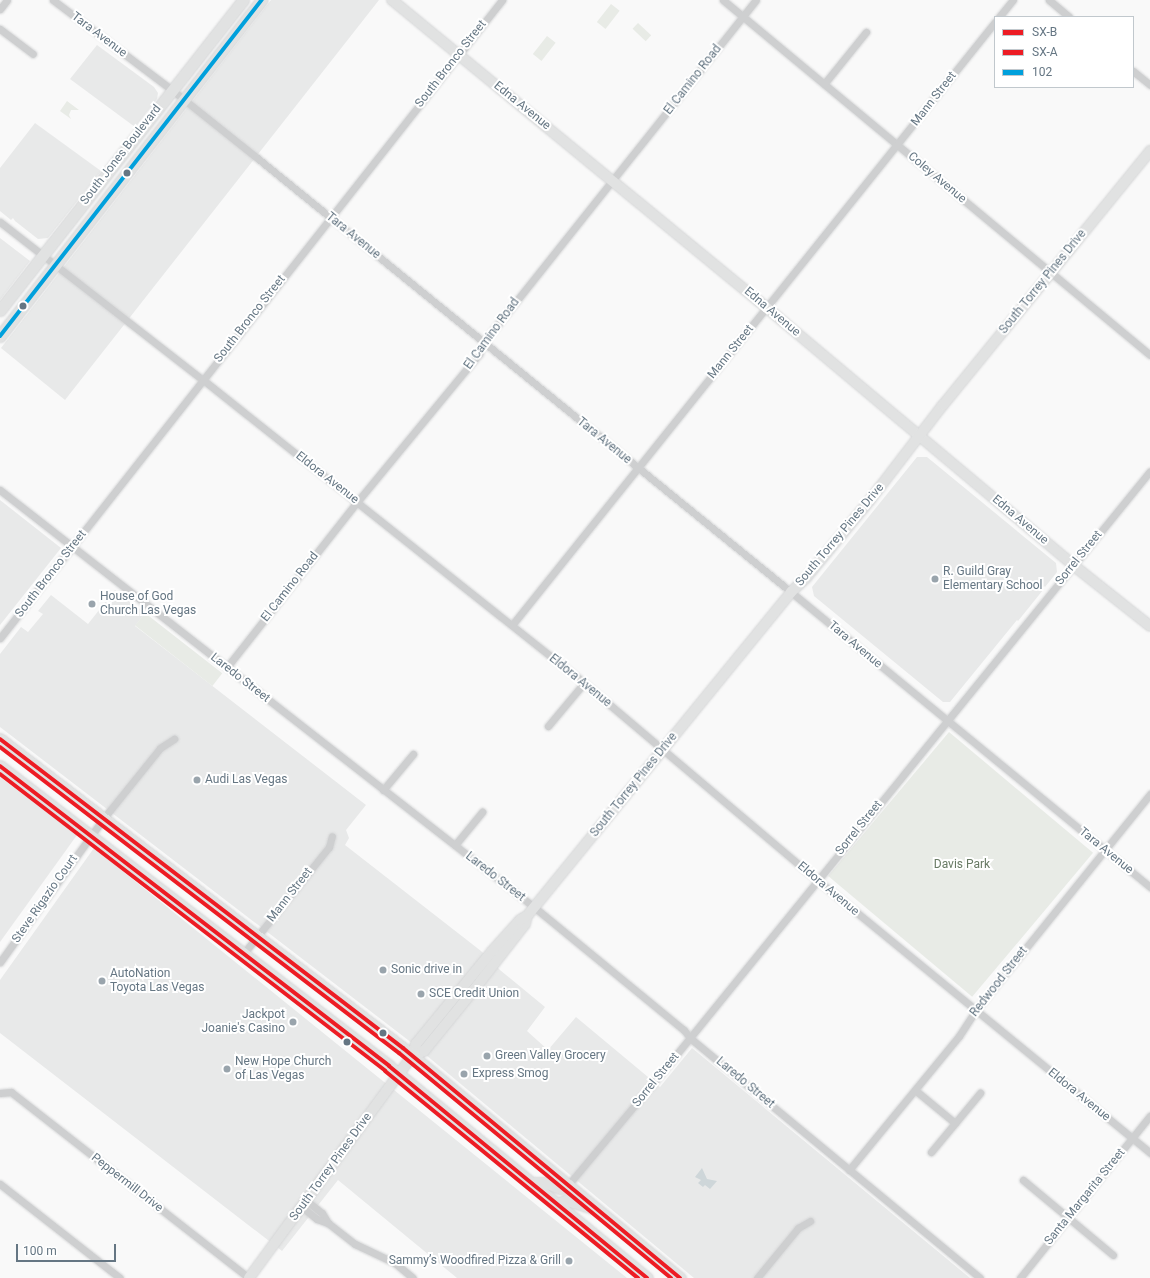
<!DOCTYPE html>
<meta charset="utf-8">
<style>
body{margin:0}
#map{position:relative;width:1150px;height:1278px;overflow:hidden;background:#f9f9f9;font-family:Roboto,sans-serif}
div>[style]{position:absolute}
.built>*{inset:0;background:#e8e9e9}
.green>*{inset:0;background:#e8ebe6;transform-origin:0 0}
.water>*{inset:0;background:#ced6d9}
.roads{filter:drop-shadow(0 0 1px #d5d6d7) drop-shadow(0 0 1px #d5d6d7)}
.street>*{height:7px;margin:-3.5px;padding:0 3.5px;transform-origin:3.5px;border-radius:3.5px;background:#cecfd0}
.secondary>*{height:10px;margin:-5px;padding:0 5px;transform-origin:5px;border-radius:5px;background:#e1e2e2}
.primary>*{height:11px;margin:-5.5px;padding:0 5.5px;transform-origin:5.5px;border-radius:5.5px;background:#e1e2e2}
.bus-1>*{height:4px;margin:-2px;padding:0 2px;transform-origin:2px;border-radius:2px;background:#ed1c24}
.bus-2>*{height:4px;margin:-2px;padding:0 2px;transform-origin:2px;border-radius:2px;background:#ed1c24}
.bus-3>*{height:4px;margin:-2px;padding:0 2px;transform-origin:2px;border-radius:2px;background:#00a0dc}
.dots>*{width:11px;height:11px;translate:-50% -50%;box-sizing:border-box;border:2px solid #fff;border-radius:50%}
span{translate:-50% -50%;white-space:nowrap;text-align:center;line-height:1.15;-webkit-text-stroke:4px #fff;paint-order:stroke}
.street-label{font-size:12px;color:#657683}
.poi-label{font-size:12px;color:#657683}
.left{translate:0 -50%;text-align:left}
.right{translate:-100% -50%;text-align:right}
.park-label{font-size:12px;color:#687a64}
.legend{position:absolute;left:994px;top:16px;width:140px;height:72px;box-sizing:border-box;background:#fff;border:1px solid #c1c8cd;margin:0;padding:5px 7px;list-style:none;font-size:12px;color:#657683}
.legend li{display:flex;align-items:center;gap:8px;height:20px}
.legend b{width:20px;border:1px solid #c1c8cd}
.scale{position:absolute;left:16px;top:1244px;width:100px;height:18px;box-sizing:border-box;border:2px solid #657683;border-top:0;padding-left:5px;font-size:12px;line-height:14px;white-space:nowrap;color:#657683;-webkit-text-stroke:3px #fff;paint-order:stroke}
</style>
<div id="map">
<div class="built">
<i style="clip-path:polygon(271px 0,379px 0,65px 400px,1px 348px)"></i>
<i style="clip-path:polygon(97px 45px,154px 87px,158px 93px,157px 99px,135px 127px,70px 79px)"></i>
<i style="clip-path:polygon(35px 123px,101px 171px,48px 238px,38px 239px,15px 221px,13px 218px,11px 220px,0 211px,0 168px)"></i>
<i style="clip-path:polygon(0 238px,30px 261px,0 300px)"></i>
<i style="clip-path:polygon(917px 457px,927px 457px,1056px 563px,1057px 572px,1045px 587px,1044px 586px,1042px 589px,1043px 590px,1018px 621px,1017px 620px,950px 702px,943px 702px,814px 596px,812px 587px)"></i>
<i style="clip-path:polygon(0 500px,61px 548px,0 625px)"></i>
<i style="clip-path:polygon(115px 590px,145px 613px,135px 626px,366px 805px,346px 830px,349px 838px,345px 845px,481px 951px,500px 970px,545px 1007px,527px 1031px,548px 1050px,576px 1017px,660px 1087px,692px 1048px,970px 1278px,694px 1278px,408px 1040px,0 727px,0 654px,21px 627px,28px 632px,43px 614px,38px 611px,51px 595px,88px 624px)"></i>
<i style="clip-path:polygon(0 777px,77px 835px,0 942px)"></i>
<i style="clip-path:polygon(94px 848px,627px 1278px,457px 1278px,338px 1180px,282px 1251px,0 1033px,0 980px)"></i>
</div>
<div class="green">
<i style="left:611px;top:4px;width:11px;height:23px;rotate:38deg"></i>
<i style="left:638px;top:23px;width:18px;height:8px;rotate:43deg"></i>
<i style="left:547px;top:36px;width:11px;height:23px;rotate:38deg"></i>
<i style="clip-path:polygon(67px 101px,79px 110px,71px 110px,69px 115px,71px 119px,60px 111px)"></i>
<i style="left:145px;top:613px;width:98px;height:16px;rotate:38deg"></i>
<i style="left:949px;top:732px;width:188px;height:188px;rotate:40deg"></i>
</div>
<div class="water">
<i style="clip-path:polygon(702px 1168px,707px 1179px,717px 1181px,710px 1189px,705px 1185px,703px 1187px,698px 1183px,701px 1180px,695px 1177px)"></i>
</div>
<div class="roads">
<div class="street">
<i style="left:53px;top:0;width:149px;rotate:37.1deg"></i>
<i style="left:172px;top:90px;width:107px;rotate:38.6deg"></i>
<i style="left:256px;top:157px;width:690px;rotate:39.11deg"></i>
<i style="left:791px;top:592px;width:465px;rotate:39.4deg"></i>
<i style="left:723px;top:0;width:555px;rotate:39.74deg"></i>
<i style="left:1049px;top:0;width:26px;rotate:40deg"></i>
<i style="left:0;top:9px;width:11px;rotate:-52deg"></i>
<i style="left:999px;top:17px;width:22px;rotate:-51deg"></i>
<i style="left:0;top:29px;width:41px;rotate:37.1deg"></i>
<i style="left:1133px;top:71px;width:22px;rotate:39deg"></i>
<i style="left:824px;top:84px;width:67px;rotate:-51.1deg"></i>
<i style="left:0;top:222px;width:256px;rotate:37.9deg"></i>
<i style="left:202px;top:379px;width:488px;rotate:38.5deg"></i>
<i style="left:584px;top:683px;width:305px;rotate:40.2deg"></i>
<i style="left:817px;top:880px;width:431px;rotate:39.3deg"></i>
<i style="left:0;top:490px;width:678px;rotate:37.99deg"></i>
<i style="left:534px;top:907px;width:194px;rotate:39.4deg"></i>
<i style="left:684px;top:1030px;width:10px;rotate:53deg"></i>
<i style="left:690px;top:1038px;width:376px;rotate:39.6deg"></i>
<i style="left:512px;top:625px;width:773px;rotate:-51.31deg"></i>
<i style="left:0;top:638px;width:812px;rotate:-51.8deg"></i>
<i style="left:227px;top:667px;width:210px;rotate:-51.8deg"></i>
<i style="left:357px;top:502px;width:192px;rotate:-50.5deg"></i>
<i style="left:479px;top:354px;width:12px;rotate:-70deg"></i>
<i style="left:483px;top:343px;width:438px;rotate:-51.5deg"></i>
<i style="left:548px;top:726px;width:56px;rotate:-50.1deg"></i>
<i style="left:383px;top:790px;width:47px;rotate:-50.2deg"></i>
<i style="left:455px;top:845px;width:43px;rotate:-50.7deg"></i>
<i style="left:244px;top:953px;width:136px;rotate:-51.3deg"></i>
<i style="left:329px;top:847px;width:11px;rotate:-75deg"></i>
<i style="left:0;top:962px;width:176px;rotate:-54.2deg"></i>
<i style="left:103px;top:819px;width:91px;rotate:-51.2deg"></i>
<i style="left:160px;top:748px;width:17px;rotate:-33deg"></i>
<i style="left:915px;top:1090px;width:52px;rotate:39.5deg"></i>
<i style="left:0;top:1093px;width:11px;rotate:-5deg"></i>
<i style="left:11px;top:1092px;width:302px;rotate:38deg"></i>
<i style="left:931px;top:1152px;width:77px;rotate:-50.3deg"></i>
<i style="left:849px;top:1170px;width:173px;rotate:-50.6deg"></i>
<i style="left:959px;top:1036px;width:30px;rotate:-57deg"></i>
<i style="left:975px;top:1011px;width:279px;rotate:-51.1deg"></i>
<i style="left:1023px;top:1180px;width:117px;rotate:39.8deg"></i>
<i style="left:0;top:1184px;width:152px;rotate:38.1deg"></i>
<i style="left:568px;top:1185px;width:128px;rotate:-50.1deg"></i>
<i style="left:650px;top:1087px;width:793px;rotate:-50.93deg"></i>
<i style="left:307px;top:1201px;width:19px;rotate:39deg"></i>
<i style="left:322px;top:1213px;width:12px;rotate:59deg"></i>
<i style="left:302px;top:1207px;width:19px;rotate:39deg"></i>
<i style="left:317px;top:1219px;width:12px;rotate:20deg"></i>
<i style="left:328px;top:1223px;width:34px;rotate:38deg"></i>
<i style="left:355px;top:1244px;width:44px;rotate:25.4deg"></i>
<i style="left:395px;top:1263px;width:23px;rotate:40deg"></i>
<i style="left:757px;top:1278px;width:65px;rotate:-50.6deg"></i>
<i style="left:798px;top:1228px;width:14px;rotate:-30deg"></i>
<i style="left:1020px;top:1278px;width:208px;rotate:-51.3deg"></i>
</div>
<div class="secondary">
<i style="left:392px;top:0;width:485px;rotate:39.4deg"></i>
<i style="left:767px;top:308px;width:400px;rotate:40deg"></i>
<i style="left:1073px;top:565px;width:98px;rotate:38.4deg"></i>
<i style="left:412px;top:1056px;width:13px;rotate:-23deg"></i>
<i style="left:424px;top:1051px;width:77px;rotate:-50.8deg"></i>
<i style="left:473px;top:991px;width:85px;rotate:-52.2deg"></i>
<i style="left:525px;top:924px;width:8px;rotate:-76deg"></i>
<i style="left:527px;top:916px;width:418px;rotate:-50.8deg"></i>
<i style="left:791px;top:592px;width:21px;rotate:-43deg"></i>
<i style="left:806px;top:578px;width:101px;rotate:-50.6deg"></i>
<i style="left:870px;top:500px;width:120px;rotate:-52.5deg"></i>
<i style="left:943px;top:405px;width:328px;rotate:-50.8deg"></i>
<i style="left:249px;top:1278px;width:275px;rotate:-53.7deg"></i>
<i style="left:412px;top:1056px;width:13px;rotate:-72deg"></i>
<i style="left:416px;top:1044px;width:120px;rotate:-50.7deg"></i>
<i style="left:492px;top:951px;width:42px;rotate:-47.9deg"></i>
<i style="left:520px;top:920px;width:6px;rotate:-31deg"></i>
</div>
<div class="primary">
<i style="left:0;top:310px;width:394px;rotate:-51.9deg"></i>
<i style="left:0;top:336px;width:426px;rotate:-52.1deg"></i>
<i style="left:0;top:739px;width:508px;rotate:37.48deg"></i>
<i style="left:403px;top:1048px;width:360px;rotate:39.7deg"></i>
<i style="left:0;top:766px;width:491px;rotate:37.6deg"></i>
<i style="left:389px;top:1066px;width:334px;rotate:39.4deg"></i>
<i style="left:531px;top:1183px;width:16px"></i>
<i style="left:547px;top:1183px;width:14px;rotate:21deg"></i>
<i style="left:560px;top:1188px;width:9px;rotate:-21deg"></i>
<i style="left:557px;top:1204px;width:11px;rotate:-22deg"></i>
<i style="left:567px;top:1200px;width:28px;rotate:17deg"></i>
</div>
</div>
<div class="bus-1">
<i style="left:0;top:739px;width:508px;rotate:37.48deg"></i>
<i style="left:403px;top:1048px;width:360px;rotate:39.7deg"></i>
<i style="left:0;top:766px;width:491px;rotate:37.6deg"></i>
<i style="left:389px;top:1066px;width:334px;rotate:39.4deg"></i>
</div>
<div class="bus-2">
<i style="left:0;top:747px;width:503px;rotate:37.49deg"></i>
<i style="left:399px;top:1053px;width:353px;rotate:39.6deg"></i>
<i style="left:0;top:774px;width:486px;rotate:37.6deg"></i>
<i style="left:385px;top:1071px;width:327px;rotate:39.3deg"></i>
</div>
<div class="bus-3">
<i style="left:0;top:336px;width:426px;rotate:-52.1deg"></i>
</div>
<div class="dots">
<i style="left:127px;top:173px;background:#657683"></i>
<i style="left:23px;top:306px;background:#657683"></i>
<i style="left:935px;top:579px;background:#99a4ac"></i>
<i style="left:92px;top:604px;background:#99a4ac"></i>
<i style="left:197px;top:780px;background:#99a4ac"></i>
<i style="left:383px;top:970px;background:#99a4ac"></i>
<i style="left:102px;top:981px;background:#99a4ac"></i>
<i style="left:421px;top:994px;background:#99a4ac"></i>
<i style="left:293px;top:1022px;background:#99a4ac"></i>
<i style="left:383px;top:1033px;background:#657683"></i>
<i style="left:347px;top:1042px;background:#657683"></i>
<i style="left:487px;top:1056px;background:#99a4ac"></i>
<i style="left:227px;top:1069px;background:#99a4ac"></i>
<i style="left:464px;top:1074px;background:#99a4ac"></i>
<i style="left:569px;top:1261px;background:#99a4ac"></i>
</div>
<div class="street-label">
<span style="left:99px;top:35px;rotate:37deg">Tara Avenue</span>
<span style="left:451px;top:64px;rotate:-52deg">South Bronco Street</span>
<span style="left:693px;top:80px;rotate:-52deg">El Camino Road</span>
<span style="left:934px;top:99px;rotate:-52deg">Mann Street</span>
<span style="left:522px;top:106px;rotate:39deg">Edna Avenue</span>
<span style="left:121px;top:155px;rotate:-52deg">South Jones Boulevard</span>
<span style="left:937px;top:178px;rotate:40deg">Coley Avenue</span>
<span style="left:353px;top:236px;rotate:39deg">Tara Avenue</span>
<span style="left:1043px;top:282px;rotate:-51deg">South Torrey Pines Drive</span>
<span style="left:772px;top:312px;rotate:40deg">Edna Avenue</span>
<span style="left:250px;top:319px;rotate:-52deg">South Bronco Street</span>
<span style="left:492px;top:334px;rotate:-54deg">El Camino Road</span>
<span style="left:731px;top:352px;rotate:-51deg">Mann Street</span>
<span style="left:604px;top:441px;rotate:39deg">Tara Avenue</span>
<span style="left:327px;top:478px;rotate:38deg">Eldora Avenue</span>
<span style="left:1020px;top:520px;rotate:40deg">Edna Avenue</span>
<span style="left:840px;top:535px;rotate:-50deg">South Torrey Pines Drive</span>
<span style="left:1079px;top:558px;rotate:-51deg">Sorrel Street</span>
<span style="left:51px;top:574px;rotate:-52deg">South Bronco Street</span>
<span style="left:290px;top:587px;rotate:-52deg">El Camino Road</span>
<span style="left:855px;top:645px;rotate:40deg">Tara Avenue</span>
<span style="left:240px;top:678px;rotate:38deg">Laredo Street</span>
<span style="left:580px;top:681px;rotate:39deg">Eldora Avenue</span>
<span style="left:634px;top:785px;rotate:-51deg">South Torrey Pines Drive</span>
<span style="left:859px;top:828px;rotate:-51deg">Sorrel Street</span>
<span style="left:1106px;top:851px;rotate:39deg">Tara Avenue</span>
<span style="left:495px;top:877px;rotate:38deg">Laredo Street</span>
<span style="left:828px;top:889px;rotate:40deg">Eldora Avenue</span>
<span style="left:290px;top:895px;rotate:-52deg">Mann Street</span>
<span style="left:45px;top:899px;rotate:-55deg">Steve Rigazio Court</span>
<span style="left:999px;top:982px;rotate:-52deg">Redwood Street</span>
<span style="left:656px;top:1080px;rotate:-51deg">Sorrel Street</span>
<span style="left:745px;top:1083px;rotate:40deg">Laredo Street</span>
<span style="left:1079px;top:1095px;rotate:39deg">Eldora Avenue</span>
<span style="left:331px;top:1167px;rotate:-54deg">South Torrey Pines Drive</span>
<span style="left:127px;top:1183px;rotate:38deg">Peppermill Drive</span>
<span style="left:1085px;top:1197px;rotate:-51deg">Santa Margarita Street</span>
</div>
<div class="poi-label">
<span class="left" style="left:943px;top:579px">R. Guild Gray<br>Elementary School</span>
<span class="left" style="left:100px;top:604px">House of God<br>Church Las Vegas</span>
<span class="left" style="left:205px;top:780px">Audi Las Vegas</span>
<span class="left" style="left:391px;top:970px">Sonic drive in</span>
<span class="left" style="left:110px;top:981px">AutoNation<br>Toyota Las Vegas</span>
<span class="left" style="left:429px;top:994px">SCE Credit Union</span>
<span class="right" style="left:285px;top:1022px">Jackpot<br>Joanie's Casino</span>
<span class="left" style="left:495px;top:1056px">Green Valley Grocery</span>
<span class="left" style="left:235px;top:1069px">New Hope Church<br>of Las Vegas</span>
<span class="left" style="left:472px;top:1074px">Express Smog</span>
<span class="right" style="left:561px;top:1261px">Sammy’s Woodfired Pizza &amp; Grill</span>
</div>
<div class="park-label">
<span style="left:962px;top:865px">Davis Park</span>
</div>
<ul class="legend">
<li><b style="height:5px;background:#ed1c24"></b>SX-B</li>
<li><b style="height:5px;background:#ed1c24"></b>SX-A</li>
<li><b style="height:5px;background:#00a0dc"></b>102</li>
</ul>
<div class="scale">100 m</div>
</div>
